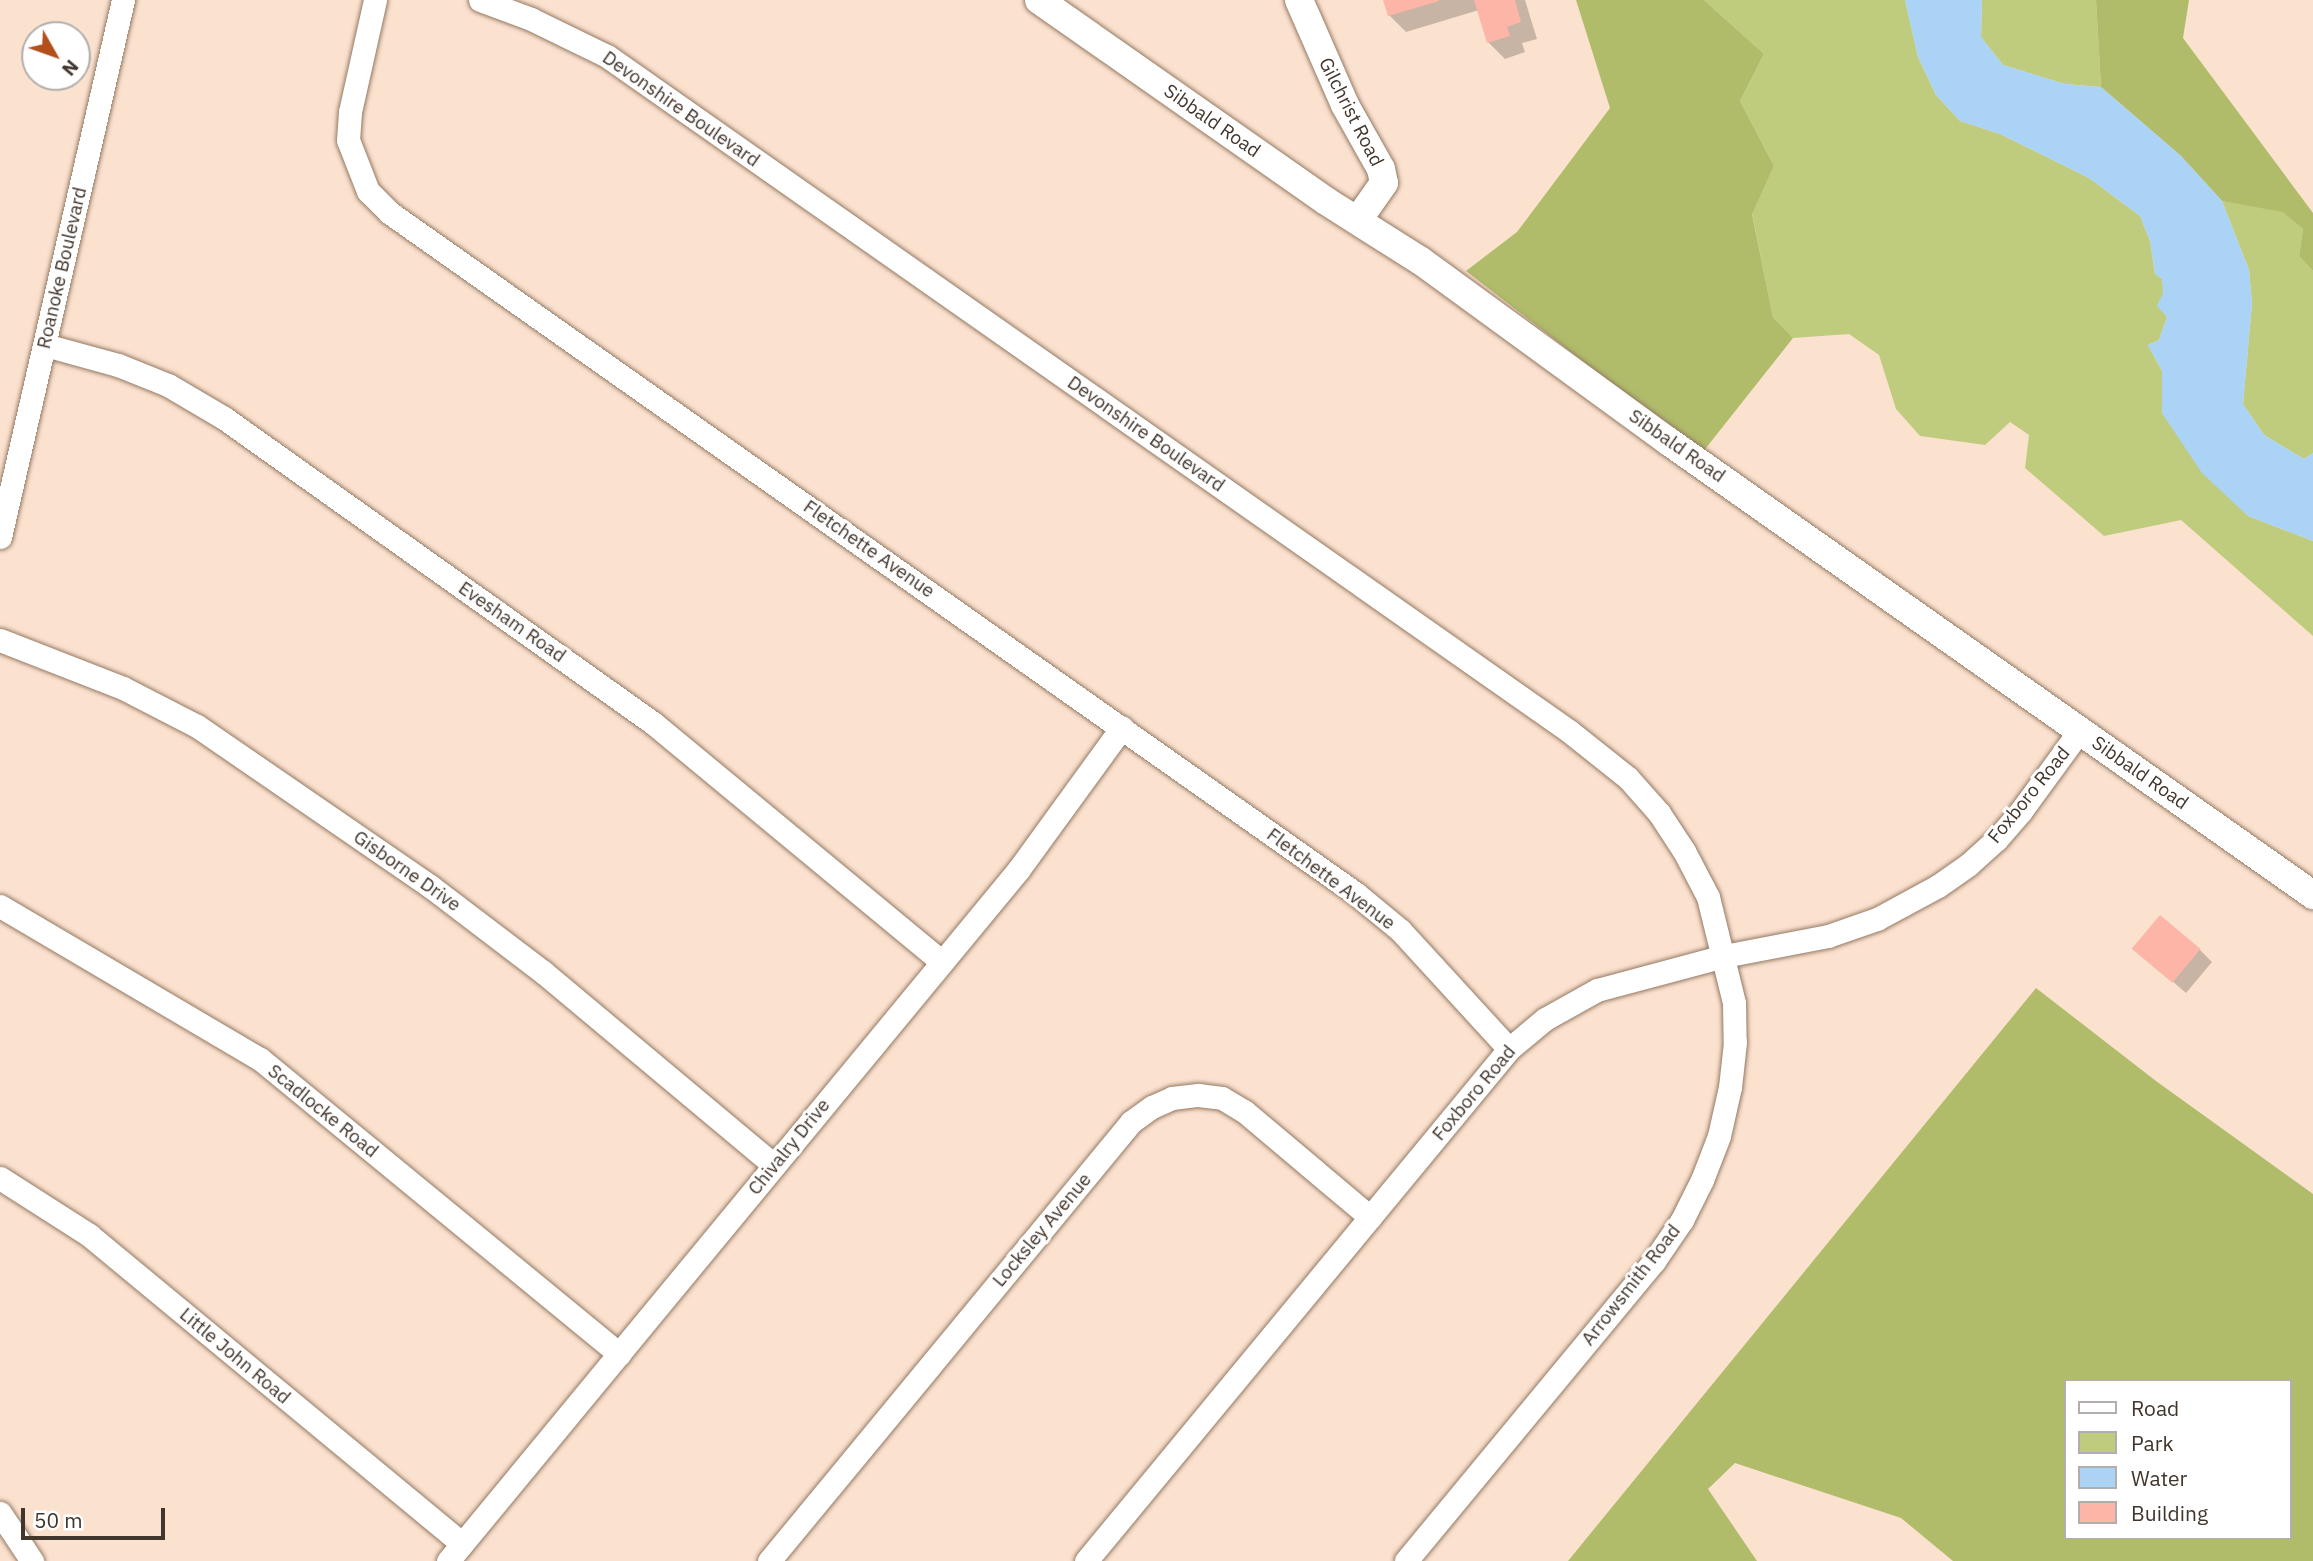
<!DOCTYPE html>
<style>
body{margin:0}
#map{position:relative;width:2313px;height:1561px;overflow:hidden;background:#fbe2cf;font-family:"IBM Plex Sans",sans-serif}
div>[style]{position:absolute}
.green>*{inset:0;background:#c0cc7d}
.forest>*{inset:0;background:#b0bc6a}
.water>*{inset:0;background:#abd3f5}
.shadow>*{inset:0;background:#0003}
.building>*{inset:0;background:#fcb5a6;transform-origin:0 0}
.roads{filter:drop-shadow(0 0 2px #947963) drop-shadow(0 0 2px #947963)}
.minor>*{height:23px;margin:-11.5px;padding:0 11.5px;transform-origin:11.5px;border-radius:11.5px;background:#fff}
.tertiary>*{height:28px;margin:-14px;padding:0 14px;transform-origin:14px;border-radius:14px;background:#fff}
span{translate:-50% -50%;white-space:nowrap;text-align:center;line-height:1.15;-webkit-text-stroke:6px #fff;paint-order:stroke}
.street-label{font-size:19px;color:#41352c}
.legend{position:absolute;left:2064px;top:1379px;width:228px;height:161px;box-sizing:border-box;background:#fff;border:2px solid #b3aeab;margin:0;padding:9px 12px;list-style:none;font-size:21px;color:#41352c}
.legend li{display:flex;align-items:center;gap:14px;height:35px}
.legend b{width:35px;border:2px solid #b3aeab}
.north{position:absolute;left:21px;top:21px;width:70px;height:70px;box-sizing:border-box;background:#fff;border:2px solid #b3aeab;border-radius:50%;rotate:130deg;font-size:19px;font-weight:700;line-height:28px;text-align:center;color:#41352c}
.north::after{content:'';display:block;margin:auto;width:24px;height:32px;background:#b34f1b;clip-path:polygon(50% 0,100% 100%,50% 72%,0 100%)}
.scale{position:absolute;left:21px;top:1508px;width:144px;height:32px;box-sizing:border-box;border:4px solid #41352c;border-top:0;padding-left:9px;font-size:21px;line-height:24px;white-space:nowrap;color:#41352c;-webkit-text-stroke:5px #fff;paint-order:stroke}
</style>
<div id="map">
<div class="green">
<i style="clip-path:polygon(1704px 0,1905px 0,1918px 57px,1936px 95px,1960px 121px,2000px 134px,2089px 178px,2140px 216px,2150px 241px,2155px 274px,2162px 279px,2167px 317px,2159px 340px,2148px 345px,2162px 371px,2162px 413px,2248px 516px,2313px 541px,2313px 636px,2181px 520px,2104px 536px,2025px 468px,2029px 435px,2010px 422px,1985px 445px,1920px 436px,1896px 409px,1879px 355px,1849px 334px,1793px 338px,1773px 317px,1752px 213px,1774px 166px,1740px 101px,1764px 54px)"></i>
<i style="clip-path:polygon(1982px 0,2096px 0,2101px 87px,2065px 84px,2003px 65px,1981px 37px)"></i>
<i style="clip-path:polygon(2222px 201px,2283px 211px,2303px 229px,2299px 256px,2313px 271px,2313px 453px,2304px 459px,2264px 435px,2243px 404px,2252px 303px,2249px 270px)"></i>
</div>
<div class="forest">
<i style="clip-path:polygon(1576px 0,1704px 0,1764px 54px,1740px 101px,1774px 166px,1752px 214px,1773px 317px,1793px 338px,1702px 453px,1466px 271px,1517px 232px,1610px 108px)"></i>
<i style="clip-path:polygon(2096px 0,2189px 0,2183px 38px,2313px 213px,2313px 271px,2299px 256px,2303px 229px,2283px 212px,2222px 201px,2181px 156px,2101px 87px)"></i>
<i style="clip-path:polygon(evenodd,2036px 988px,2156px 1081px,2313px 1194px,2313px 1561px,1953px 1561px,1901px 1518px,1735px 1463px,1708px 1489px,1757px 1561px,1568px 1561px,2036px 988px,2066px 1381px,2290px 1381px,2290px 1538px,2066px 1538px,2066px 1381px)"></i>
</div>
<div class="water">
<i style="clip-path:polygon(1905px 0,1982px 0,1981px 37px,2003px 65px,2065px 84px,2101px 87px,2181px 156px,2222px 201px,2249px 270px,2252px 303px,2243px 404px,2264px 435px,2304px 459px,2313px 453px,2313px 541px,2248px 516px,2202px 473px,2162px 413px,2162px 371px,2148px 345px,2159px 340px,2167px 317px,2157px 306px,2163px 293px,2162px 279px,2155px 274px,2150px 241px,2140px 216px,2089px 178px,2000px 134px,1960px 121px,1936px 95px,1918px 57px)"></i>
</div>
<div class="shadow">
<i style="clip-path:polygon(1385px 0,1525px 0,1537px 39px,1522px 43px,1525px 52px,1505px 59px,1488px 42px,1479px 10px,1406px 32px,1389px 15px)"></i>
<i style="clip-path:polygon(2134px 948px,2200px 950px,2212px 962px,2186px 993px)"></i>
</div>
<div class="building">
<i style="clip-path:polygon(1383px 0,1439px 0,1439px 1px,1388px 16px)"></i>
<i style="clip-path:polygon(1474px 0,1515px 0,1521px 22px,1507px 27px,1510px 36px,1487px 43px)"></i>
<i style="left:2160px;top:915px;width:53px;height:44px;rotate:40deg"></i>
</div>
<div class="roads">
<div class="minor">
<i style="left:375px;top:0;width:115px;rotate:102.6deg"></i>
<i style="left:350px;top:112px;width:28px;rotate:94deg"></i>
<i style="left:348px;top:140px;width:55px;rotate:68.6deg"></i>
<i style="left:368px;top:191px;width:31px;rotate:45deg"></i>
<i style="left:390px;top:213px;width:1181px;rotate:35.17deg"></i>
<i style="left:1355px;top:893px;width:58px;rotate:39.4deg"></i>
<i style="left:1400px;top:930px;width:161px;rotate:47.5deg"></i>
<i style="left:480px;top:0;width:54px;rotate:20.4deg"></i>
<i style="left:531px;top:19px;width:85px;rotate:26deg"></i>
<i style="left:607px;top:56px;width:1175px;rotate:35.06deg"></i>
<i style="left:1569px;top:731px;width:75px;rotate:38.5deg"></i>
<i style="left:1628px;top:778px;width:47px;rotate:48.5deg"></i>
<i style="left:1659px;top:813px;width:45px;rotate:56.7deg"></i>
<i style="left:1684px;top:851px;width:52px;rotate:62.4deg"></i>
<i style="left:1708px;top:897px;width:109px;rotate:76.2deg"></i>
<i style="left:1734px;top:1003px;width:39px;rotate:89deg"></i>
<i style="left:1735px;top:1042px;width:45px;rotate:96.3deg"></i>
<i style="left:1730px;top:1087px;width:50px;rotate:102.7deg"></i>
<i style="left:1719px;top:1136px;width:47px;rotate:111.1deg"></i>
<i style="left:1702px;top:1180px;width:45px;rotate:116.6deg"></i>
<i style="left:1682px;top:1220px;width:50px;rotate:124.3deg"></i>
<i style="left:1654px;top:1261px;width:389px;rotate:129.6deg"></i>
<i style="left:45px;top:345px;width:76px;rotate:15.3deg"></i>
<i style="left:118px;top:365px;width:54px;rotate:21.8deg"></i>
<i style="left:168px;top:385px;width:65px;rotate:30.5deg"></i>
<i style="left:224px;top:418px;width:526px;rotate:35.41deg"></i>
<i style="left:653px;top:723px;width:374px;rotate:39.6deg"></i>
<i style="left:0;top:537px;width:551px;rotate:-77.1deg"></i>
<i style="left:0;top:640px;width:132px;rotate:21.3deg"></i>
<i style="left:123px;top:688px;width:83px;rotate:27.2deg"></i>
<i style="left:197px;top:726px;width:283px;rotate:34.5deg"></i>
<i style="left:430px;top:886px;width:142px;rotate:37.3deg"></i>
<i style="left:543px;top:972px;width:301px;rotate:39.9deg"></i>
<i style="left:0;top:906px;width:302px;rotate:30.5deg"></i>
<i style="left:260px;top:1059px;width:465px;rotate:39.4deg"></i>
<i style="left:0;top:1178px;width:106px;rotate:32.6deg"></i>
<i style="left:89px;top:1235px;width:484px;rotate:39.6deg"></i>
<i style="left:0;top:1513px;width:58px;rotate:56.3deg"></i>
<i style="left:448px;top:1561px;width:897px;rotate:-50.47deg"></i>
<i style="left:1019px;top:869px;width:175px;rotate:-54deg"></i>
<i style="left:769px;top:1561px;width:569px;rotate:-50.49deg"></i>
<i style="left:1131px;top:1122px;width:26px;rotate:-36deg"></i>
<i style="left:1152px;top:1107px;width:22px;rotate:-24deg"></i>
<i style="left:1172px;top:1098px;width:26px;rotate:-7deg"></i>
<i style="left:1198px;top:1095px;width:24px;rotate:7deg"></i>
<i style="left:1222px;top:1098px;width:26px;rotate:31deg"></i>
<i style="left:1244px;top:1111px;width:165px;rotate:40.1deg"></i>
<i style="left:1086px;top:1561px;width:664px;rotate:-50.44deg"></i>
<i style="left:1509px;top:1049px;width:47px;rotate:-39.8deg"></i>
<i style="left:1545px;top:1019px;width:60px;rotate:-29.1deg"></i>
<i style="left:1597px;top:990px;width:131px;rotate:-15deg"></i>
<i style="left:1724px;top:956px;width:106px;rotate:-10.9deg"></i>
<i style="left:1828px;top:936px;width:52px;rotate:-19.1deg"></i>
<i style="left:1877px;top:919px;width:69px;rotate:-28.4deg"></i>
<i style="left:1938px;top:886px;width:37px;rotate:-35deg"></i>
<i style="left:1968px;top:865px;width:38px;rotate:-42deg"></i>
<i style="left:1996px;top:840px;width:38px;rotate:-49deg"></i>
<i style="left:2021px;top:811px;width:100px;rotate:-53.9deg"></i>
</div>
<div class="tertiary">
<i style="left:1039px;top:0;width:350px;rotate:35deg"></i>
<i style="left:1326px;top:201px;width:112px;rotate:32.3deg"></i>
<i style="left:1421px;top:261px;width:306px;rotate:36.1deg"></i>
<i style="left:1668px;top:441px;width:789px;rotate:35.14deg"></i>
<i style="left:1299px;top:0;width:115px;rotate:66.3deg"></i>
<i style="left:1345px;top:105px;width:73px;rotate:60.6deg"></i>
<i style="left:1381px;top:169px;width:14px;rotate:78deg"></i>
<i style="left:1384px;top:183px;width:45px;rotate:125.1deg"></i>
</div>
</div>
<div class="street-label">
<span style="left:681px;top:109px;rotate:35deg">Devonshire Boulevard</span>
<span style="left:1351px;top:112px;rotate:63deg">Gilchrist Road</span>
<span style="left:1212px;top:121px;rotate:35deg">Sibbald Road</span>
<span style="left:62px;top:268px;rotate:-77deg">Roanoke Boulevard</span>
<span style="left:1146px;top:434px;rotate:35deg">Devonshire Boulevard</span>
<span style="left:1677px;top:446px;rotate:35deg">Sibbald Road</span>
<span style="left:869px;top:549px;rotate:35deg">Fletchette Avenue</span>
<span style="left:512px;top:622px;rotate:35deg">Evesham Road</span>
<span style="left:2140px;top:773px;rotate:35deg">Sibbald Road</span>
<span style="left:2029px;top:795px;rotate:-51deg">Foxboro Road</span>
<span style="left:407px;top:871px;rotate:35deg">Gisborne Drive</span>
<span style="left:1331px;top:879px;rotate:37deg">Fletchette Avenue</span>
<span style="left:1474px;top:1093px;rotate:-50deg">Foxboro Road</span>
<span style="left:323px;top:1111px;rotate:39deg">Scadlocke Road</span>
<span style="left:789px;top:1147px;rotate:-51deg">Chivalry Drive</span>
<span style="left:1042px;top:1230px;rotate:-50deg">Locksley Avenue</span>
<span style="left:1631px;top:1285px;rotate:-52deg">Arrowsmith Road</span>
<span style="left:235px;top:1356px;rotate:40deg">Little John Road</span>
</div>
<ul class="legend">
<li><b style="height:9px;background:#fff"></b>Road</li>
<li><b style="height:19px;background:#c0cc7d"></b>Park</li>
<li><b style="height:19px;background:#abd3f5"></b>Water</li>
<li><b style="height:19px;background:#fcb5a6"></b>Building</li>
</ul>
<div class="north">N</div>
<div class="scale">50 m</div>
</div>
